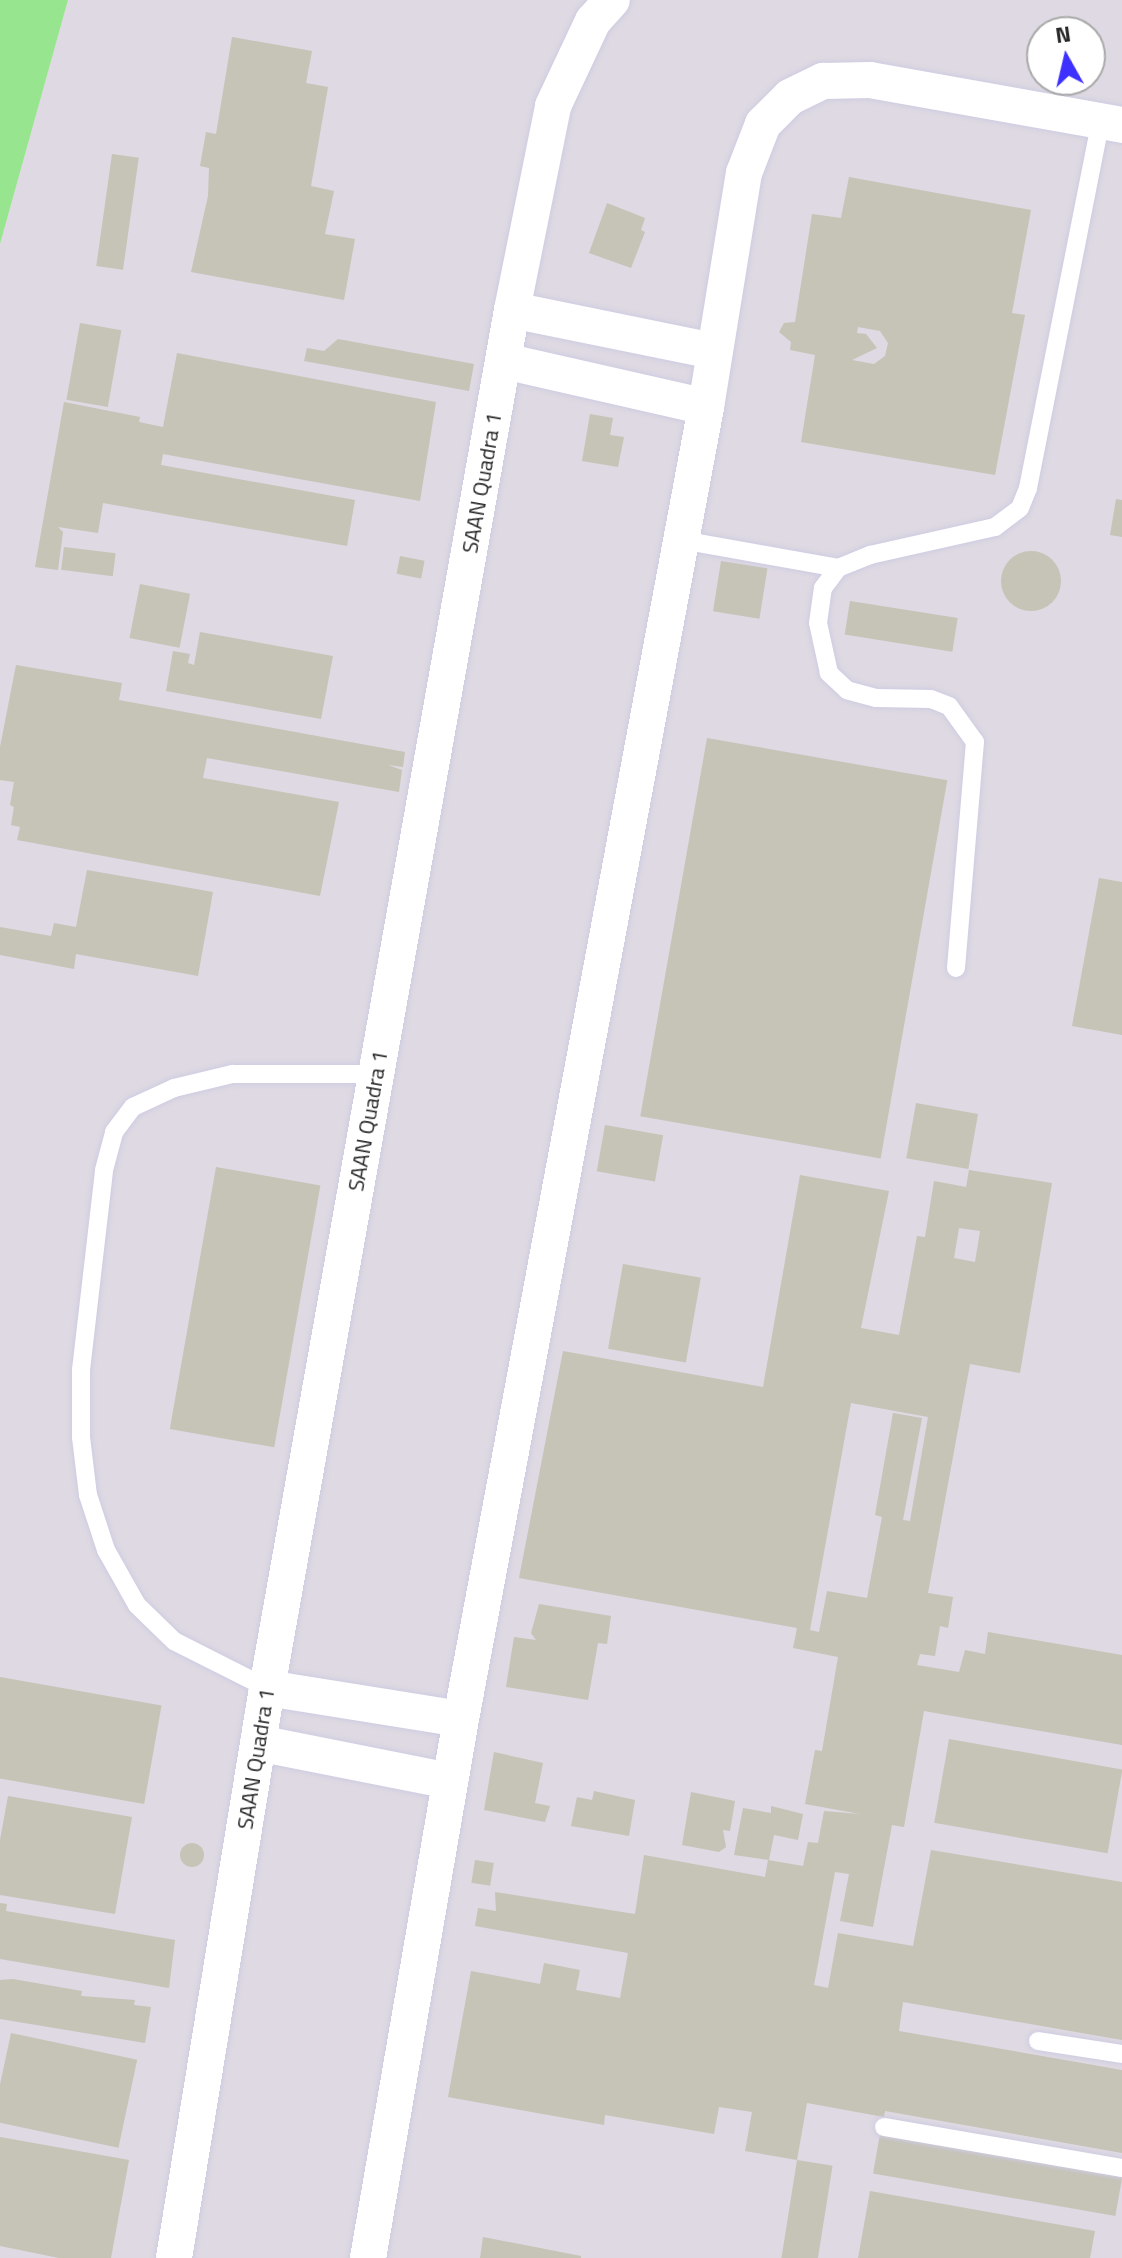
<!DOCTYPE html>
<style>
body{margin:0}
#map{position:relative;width:1122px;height:2258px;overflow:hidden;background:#ebe7d7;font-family:"Titillium Web",sans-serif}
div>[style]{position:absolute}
.industrial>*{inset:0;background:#ded9e2}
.green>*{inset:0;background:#97e68f}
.building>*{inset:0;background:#c6c3b7;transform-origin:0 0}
.round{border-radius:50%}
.roads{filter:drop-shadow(0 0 2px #cecce2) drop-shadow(0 0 2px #cecce2)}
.lane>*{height:18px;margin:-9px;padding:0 9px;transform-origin:9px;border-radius:9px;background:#fff}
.street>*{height:36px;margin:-18px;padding:0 18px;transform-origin:18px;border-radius:18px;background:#fff}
span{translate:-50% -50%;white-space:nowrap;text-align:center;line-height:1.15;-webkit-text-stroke:7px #fff;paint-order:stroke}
.street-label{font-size:22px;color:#272727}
.north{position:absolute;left:1026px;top:16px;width:80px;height:80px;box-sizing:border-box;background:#fff;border:2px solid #a9a9a9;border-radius:50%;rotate:352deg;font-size:22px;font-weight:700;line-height:32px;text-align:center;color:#272727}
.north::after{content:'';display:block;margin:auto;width:28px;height:36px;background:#3e30ff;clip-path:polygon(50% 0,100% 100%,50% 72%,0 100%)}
</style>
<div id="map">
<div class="industrial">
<i style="clip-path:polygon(evenodd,68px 0,1122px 0,1122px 2258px,0 2258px,0 244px,68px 0,1042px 32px,1090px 32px,1090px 80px,1042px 80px,1042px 32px)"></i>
</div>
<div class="green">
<i style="clip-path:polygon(0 0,68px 0,0 244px)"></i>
</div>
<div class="building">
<i style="clip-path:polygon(232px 37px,312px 51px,306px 83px,328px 87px,311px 186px,334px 191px,325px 234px,355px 239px,344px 300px,191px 272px,208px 196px,209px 168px,200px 166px,206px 132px,216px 134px)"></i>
<i style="left:112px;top:154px;width:27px;height:113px;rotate:8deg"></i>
<i style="clip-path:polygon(evenodd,849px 177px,1031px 210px,1012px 313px,1025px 315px,995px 475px,801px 442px,815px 355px,790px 350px,791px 342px,779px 332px,784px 323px,795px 322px,812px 214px,841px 218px,849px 177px,858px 327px,880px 331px,888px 343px,885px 356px,874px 364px,852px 360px,877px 348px,866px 334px,857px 333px,858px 327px)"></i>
<i style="clip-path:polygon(607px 203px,645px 218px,641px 230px,645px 232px,631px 268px,589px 253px)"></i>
<i style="left:80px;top:323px;width:42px;height:78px;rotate:10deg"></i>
<i style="clip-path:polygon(338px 339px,474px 364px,469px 391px,304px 361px,307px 348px,324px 351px)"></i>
<i style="clip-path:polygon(177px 353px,436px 402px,420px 501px,163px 454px,161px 465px,355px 500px,347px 546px,103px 503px,98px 533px,58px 527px,63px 532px,58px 570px,35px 567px,64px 402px,140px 417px,139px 422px,163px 427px)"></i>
<i style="clip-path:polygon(590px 414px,613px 418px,610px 435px,624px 437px,618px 467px,582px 461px)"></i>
<i style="clip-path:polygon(1116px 499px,1122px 500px,1122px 537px,1110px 535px)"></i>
<i style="left:64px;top:547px;width:52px;height:23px;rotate:7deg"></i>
<i class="round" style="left:1001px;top:551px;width:60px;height:60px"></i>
<i style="left:400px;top:556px;width:25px;height:18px;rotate:11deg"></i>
<i style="left:721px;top:561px;width:47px;height:51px;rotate:9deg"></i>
<i style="left:140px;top:584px;width:51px;height:55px;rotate:11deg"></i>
<i style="left:850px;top:601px;width:109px;height:34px;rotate:9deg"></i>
<i style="clip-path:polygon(200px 632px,333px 656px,321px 719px,166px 691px,173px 651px,190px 654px,188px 663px,194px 665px)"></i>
<i style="clip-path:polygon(16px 665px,122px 683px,119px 700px,405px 752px,403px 767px,388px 765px,402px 770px,399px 792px,207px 758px,203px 778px,339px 802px,320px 896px,17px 840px,20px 827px,11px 825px,14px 807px,10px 805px,14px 782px,0 780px,0 747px)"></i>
<i style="left:707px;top:738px;width:244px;height:384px;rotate:10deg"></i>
<i style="clip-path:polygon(87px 870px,213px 892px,198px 976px,76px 954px,74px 969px,0 955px,0 927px,51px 936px,54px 923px,76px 927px)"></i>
<i style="clip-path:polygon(1099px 878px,1122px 882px,1122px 1035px,1072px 1026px)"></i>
<i style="left:916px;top:1103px;width:63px;height:56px;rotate:10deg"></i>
<i style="left:605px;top:1125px;width:59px;height:47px;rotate:10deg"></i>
<i style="left:216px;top:1167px;width:106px;height:266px;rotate:10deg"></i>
<i style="clip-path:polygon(evenodd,969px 1170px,1052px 1183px,1020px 1373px,970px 1364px,928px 1593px,953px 1597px,948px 1628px,940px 1626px,935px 1656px,920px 1654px,917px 1665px,959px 1672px,965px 1650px,985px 1654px,988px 1632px,1122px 1655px,1122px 1745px,924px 1711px,904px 1827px,892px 1825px,873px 1927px,840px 1921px,849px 1874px,835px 1872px,814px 1985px,828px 1988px,838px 1933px,913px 1946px,931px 1850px,1122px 1882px,1122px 2040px,903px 2002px,899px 2031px,1122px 2070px,1122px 2153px,885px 2111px,884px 2117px,807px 2103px,797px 2160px,745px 2151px,752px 2112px,719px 2107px,714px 2134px,605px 2115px,604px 2125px,448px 2097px,471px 1971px,540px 1984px,544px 1963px,580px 1970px,576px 1990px,620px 1998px,628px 1953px,475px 1926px,478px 1908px,496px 1911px,495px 1892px,635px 1914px,644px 1855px,765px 1877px,768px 1860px,803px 1866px,808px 1842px,818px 1843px,824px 1811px,860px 1814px,805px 1804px,815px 1750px,822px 1751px,838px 1657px,793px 1648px,797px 1628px,519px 1578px,563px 1351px,763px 1387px,800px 1175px,889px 1191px,861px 1328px,899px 1335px,917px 1236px,925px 1237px,934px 1181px,966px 1187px,969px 1170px,959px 1228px,980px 1231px,975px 1262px,954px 1258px,959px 1228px,969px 1170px,851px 1403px,928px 1417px,910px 1521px,903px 1520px,922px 1418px,893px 1413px,875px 1515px,882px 1517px,867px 1598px,827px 1591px,819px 1632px,810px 1630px,851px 1403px)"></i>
<i style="left:623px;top:1264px;width:79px;height:86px;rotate:10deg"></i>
<i style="clip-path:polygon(539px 1604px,611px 1616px,607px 1644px,598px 1643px,588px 1700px,506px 1687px,514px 1637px,536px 1640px,531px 1633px)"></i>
<i style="left:0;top:1677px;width:164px;height:100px;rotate:10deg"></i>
<i style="left:949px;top:1739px;width:176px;height:85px;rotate:10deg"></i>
<i style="clip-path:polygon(494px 1752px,543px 1763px,535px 1803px,550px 1806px,545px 1822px,484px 1810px)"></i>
<i style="clip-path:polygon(594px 1791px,635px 1800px,629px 1836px,571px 1826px,577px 1797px,592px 1800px)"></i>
<i style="clip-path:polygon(691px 1792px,735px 1801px,730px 1831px,723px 1830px,726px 1847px,719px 1852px,682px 1845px)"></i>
<i style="clip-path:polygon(8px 1796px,132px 1817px,115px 1914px,0 1895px,0 1840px)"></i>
<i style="clip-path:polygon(771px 1806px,803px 1814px,798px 1840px,774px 1835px,769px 1860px,734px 1855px,743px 1808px,771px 1813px)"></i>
<i class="round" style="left:180px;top:1843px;width:24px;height:24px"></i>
<i style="left:475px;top:1860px;width:19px;height:23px;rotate:9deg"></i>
<i style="clip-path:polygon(0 1903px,7px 1904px,6px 1911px,175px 1940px,169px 1988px,0 1959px)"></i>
<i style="clip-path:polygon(13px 1979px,82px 1991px,81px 1996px,135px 2000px,134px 2005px,151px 2007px,145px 2043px,0 2019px,0 1980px)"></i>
<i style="left:11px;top:2033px;width:129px;height:90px;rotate:12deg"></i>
<i style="left:880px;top:2134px;width:246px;height:40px;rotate:10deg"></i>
<i style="clip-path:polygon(0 2137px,129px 2160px,111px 2258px,59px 2258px,0 2246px)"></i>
<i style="left:797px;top:2160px;width:36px;height:100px;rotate:9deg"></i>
<i style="clip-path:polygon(870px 2191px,1095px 2231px,1090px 2258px,858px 2258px)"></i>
<i style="clip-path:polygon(483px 2237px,581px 2256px,581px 2258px,480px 2258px)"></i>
</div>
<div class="roads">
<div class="lane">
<i style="left:681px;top:540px;width:159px;rotate:10.1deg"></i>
<i style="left:956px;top:968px;width:227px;rotate:-85.2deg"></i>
<i style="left:975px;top:742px;width:44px;rotate:-125.8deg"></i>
<i style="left:949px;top:706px;width:19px;rotate:-159deg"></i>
<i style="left:931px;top:699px;width:55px;rotate:-179deg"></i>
<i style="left:876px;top:698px;width:30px;rotate:-165deg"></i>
<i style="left:847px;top:690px;width:25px;rotate:-137deg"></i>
<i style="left:829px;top:673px;width:51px;rotate:-102.4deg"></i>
<i style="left:818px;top:623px;width:35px;rotate:-82deg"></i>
<i style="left:823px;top:588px;width:25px;rotate:-53deg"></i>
<i style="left:838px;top:568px;width:35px;rotate:-22deg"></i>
<i style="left:870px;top:555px;width:128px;rotate:-12.6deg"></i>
<i style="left:995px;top:527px;width:31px;rotate:-37deg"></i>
<i style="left:1020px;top:508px;width:22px;rotate:-68deg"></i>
<i style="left:1028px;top:488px;width:374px;rotate:-78.8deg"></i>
<i style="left:267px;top:1688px;width:104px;rotate:-153.2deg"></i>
<i style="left:174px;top:1641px;width:52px;rotate:-135.8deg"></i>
<i style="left:137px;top:1605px;width:63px;rotate:-119.4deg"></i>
<i style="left:106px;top:1550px;width:58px;rotate:-108.1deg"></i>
<i style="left:88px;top:1495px;width:58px;rotate:-96.9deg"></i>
<i style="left:81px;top:1437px;width:67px;rotate:-90deg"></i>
<i style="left:81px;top:1370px;width:201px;rotate:-83.4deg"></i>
<i style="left:104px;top:1170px;width:39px;rotate:-75deg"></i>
<i style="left:114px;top:1132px;width:31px;rotate:-53deg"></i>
<i style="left:133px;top:1107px;width:45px;rotate:-24.9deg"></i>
<i style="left:174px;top:1088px;width:60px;rotate:-13.6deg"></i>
<i style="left:232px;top:1074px;width:145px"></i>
<i style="left:1038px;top:2041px;width:85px;rotate:8.8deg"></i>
<i style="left:884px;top:2127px;width:242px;rotate:9.8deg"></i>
</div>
<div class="street">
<i style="left:512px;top:310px;width:206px;rotate:11.5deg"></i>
<i style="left:504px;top:361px;width:207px;rotate:12.8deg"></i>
<i style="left:267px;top:1688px;width:196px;rotate:9.1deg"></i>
<i style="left:258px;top:1743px;width:196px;rotate:11.2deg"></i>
<i style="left:174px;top:2258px;width:578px;rotate:-80.73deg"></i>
<i style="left:267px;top:1688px;width:1400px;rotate:-79.92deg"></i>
<i style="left:512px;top:310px;width:208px;rotate:-78.6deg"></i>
<i style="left:553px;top:106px;width:94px;rotate:-64.8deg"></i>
<i style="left:593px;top:21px;width:28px;rotate:-48deg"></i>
<i style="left:368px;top:2258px;width:547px;rotate:-80.21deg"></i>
<i style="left:461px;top:1719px;width:1335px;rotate:-79.42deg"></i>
<i style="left:706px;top:407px;width:237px;rotate:-80.8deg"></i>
<i style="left:744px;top:173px;width:53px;rotate:-68.8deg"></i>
<i style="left:763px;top:124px;width:38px;rotate:-45deg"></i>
<i style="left:790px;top:97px;width:37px;rotate:-26deg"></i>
<i style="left:823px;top:81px;width:47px;rotate:-1.2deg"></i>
<i style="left:870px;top:80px;width:256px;rotate:10.1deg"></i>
</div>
</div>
<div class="street-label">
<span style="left:482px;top:483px;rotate:-80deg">SAAN Quadra 1</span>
<span style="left:368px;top:1121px;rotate:-80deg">SAAN Quadra 1</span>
<span style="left:256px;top:1759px;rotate:-81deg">SAAN Quadra 1</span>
</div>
<div class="north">N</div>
</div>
